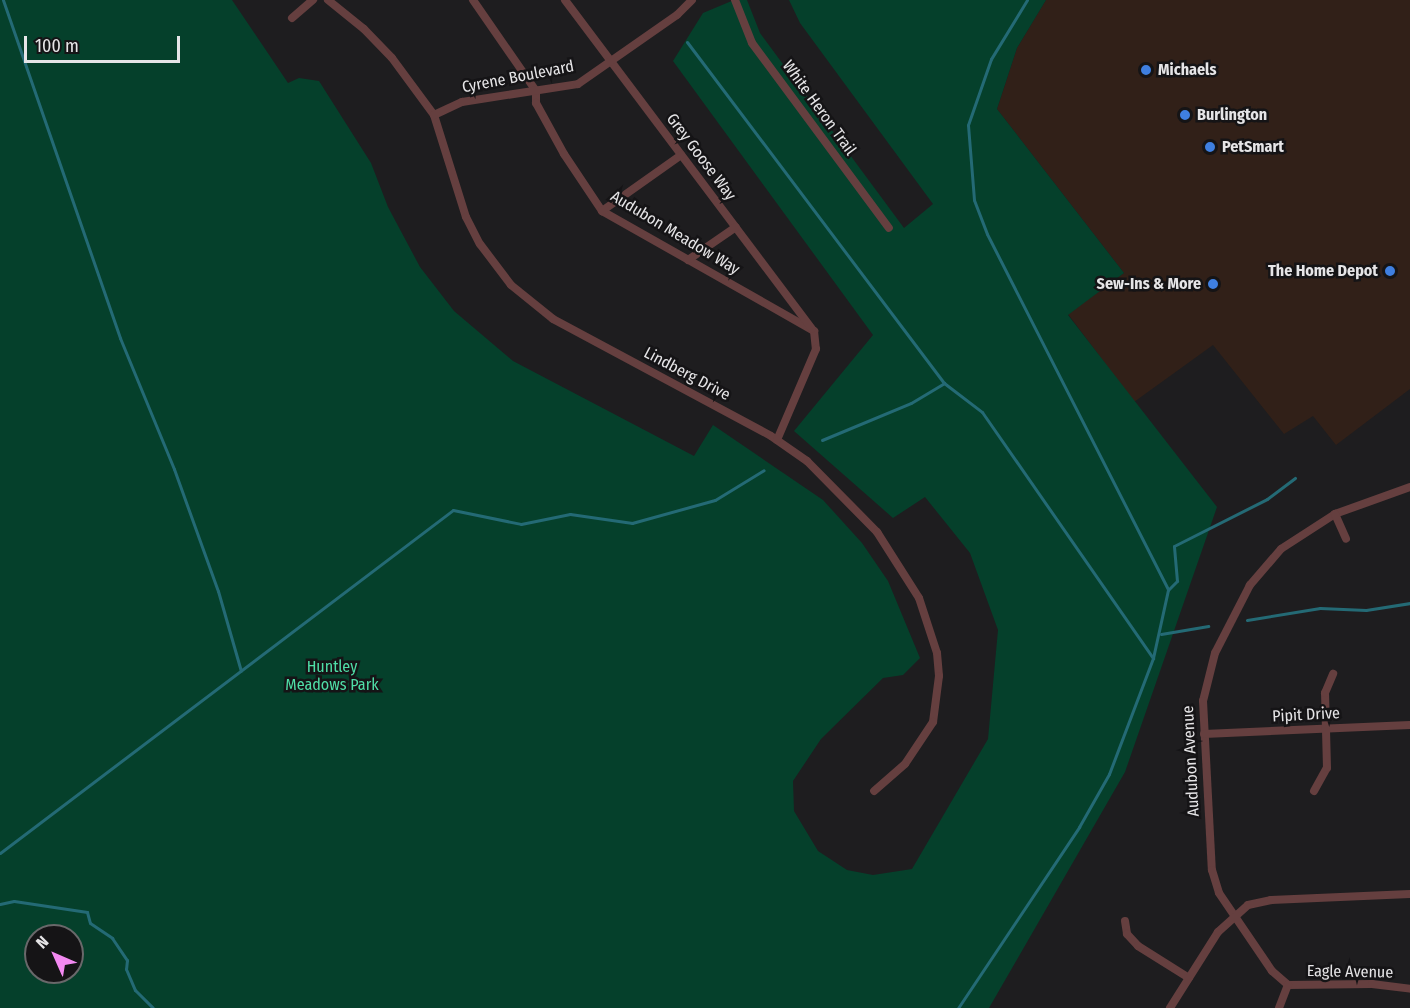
<!DOCTYPE html>
<style>
body{margin:0}
#map{position:relative;width:1410px;height:1008px;overflow:hidden;background:#1e1d1f;font-family:"Fira Sans Condensed",sans-serif}
div>[style]{position:absolute}
.commercial>*{inset:0;background:#312018}
.green>*{inset:0;background:#05402b}
.stream>*{height:3px;margin:-1.5px;padding:0 1.5px;transform-origin:1.5px;border-radius:1.5px;background:#246a75}
.minor>*{height:8px;margin:-4px;padding:0 4px;transform-origin:4px;border-radius:4px;background:#653f3f}
.dots>*{width:16px;height:16px;translate:-50% -50%;box-sizing:border-box;border:3px solid #151416;border-radius:50%}
span{translate:-50% -50%;white-space:nowrap;text-align:center;line-height:1.15;-webkit-text-stroke:5px #151416;paint-order:stroke}
.poi-label{font-size:16px;color:#e6e5e7;font-weight:700}
.left{translate:0 -50%;text-align:left}
.right{translate:-100% -50%;text-align:right}
.street-label{font-size:16px;color:#e6e5e7}
.park-label{font-size:16px;color:#4fdea7}
.north{position:absolute;left:24px;top:924px;width:60px;height:60px;box-sizing:border-box;background:#151416;border:2px solid #69686a;border-radius:50%;rotate:315deg;font-size:16px;font-weight:700;line-height:24px;text-align:center;color:#e6e5e7}
.north::after{content:'';display:block;margin:auto;width:21px;height:27px;background:#f389f1;clip-path:polygon(50% 0,100% 100%,50% 72%,0 100%)}
.scale{position:absolute;left:24px;top:36px;width:156px;height:27px;box-sizing:border-box;border:3px solid #e6e5e7;border-top:0;padding-left:8px;font-size:18px;line-height:21px;white-space:nowrap;color:#e6e5e7;-webkit-text-stroke:4px #151416;paint-order:stroke}
</style>
<div id="map">
<div class="commercial">
<i style="clip-path:polygon(1046px 0,1410px 0,1410px 389px,1336px 445px,1313px 416px,1284px 434px,1213px 345px,1134px 402px,1068px 314px,1124px 273px,997px 109px,1017px 48px)"></i>
</div>
<div class="green">
<i style="clip-path:polygon(evenodd,0 0,232px 0,288px 83px,299px 78px,319px 81px,371px 163px,388px 207px,420px 267px,454px 311px,513px 361px,694px 456px,713px 425px,823px 500px,862px 543px,888px 581px,920px 658px,903px 675px,883px 678px,821px 739px,793px 781px,794px 811px,818px 851px,847px 870px,873px 875px,912px 869px,988px 739px,998px 630px,970px 553px,925px 497px,893px 518px,794px 431px,873px 335px,673px 61px,703px 13px,734px 0,747px 0,760px 33px,904px 228px,933px 204px,800px 23px,789px 0,1046px 0,1017px 48px,997px 109px,1124px 273px,1068px 315px,1217px 507px,1125px 772px,989px 1008px,0 1008px,0 0,36px 936px,72px 936px,72px 972px,36px 972px,36px 936px)"></i>
</div>
<div class="stream">
<i style="left:3px;top:0;width:358px;rotate:70.9deg"></i>
<i style="left:120px;top:338px;width:142px;rotate:67.6deg"></i>
<i style="left:174px;top:469px;width:130px;rotate:70.2deg"></i>
<i style="left:218px;top:591px;width:83px;rotate:74deg"></i>
<i style="left:1027px;top:0;width:69px;rotate:121.4deg"></i>
<i style="left:991px;top:59px;width:70px;rotate:109.2deg"></i>
<i style="left:968px;top:125px;width:75px;rotate:85.4deg"></i>
<i style="left:974px;top:200px;width:36px;rotate:69deg"></i>
<i style="left:987px;top:234px;width:399px;rotate:63deg"></i>
<i style="left:687px;top:42px;width:427px;rotate:53deg"></i>
<i style="left:944px;top:383px;width:48px;rotate:37.3deg"></i>
<i style="left:982px;top:412px;width:300px;rotate:55.2deg"></i>
<i style="left:822px;top:440px;width:96px;rotate:-22.6deg"></i>
<i style="left:911px;top:403px;width:39px;rotate:-31deg"></i>
<i style="left:1247px;top:620px;width:74px;rotate:-9.3deg"></i>
<i style="left:1320px;top:608px;width:46px;rotate:2.5deg"></i>
<i style="left:1366px;top:610px;width:45px;rotate:-9deg"></i>
<i style="left:1161px;top:634px;width:48px;rotate:-9.7deg"></i>
<i style="left:0;top:853px;width:568px;rotate:-37.13deg"></i>
<i style="left:453px;top:510px;width:69px;rotate:11.6deg"></i>
<i style="left:521px;top:524px;width:50px;rotate:-11.5deg"></i>
<i style="left:570px;top:514px;width:63px;rotate:8.3deg"></i>
<i style="left:632px;top:523px;width:86px;rotate:-15.5deg"></i>
<i style="left:715px;top:500px;width:57px;rotate:-31.5deg"></i>
<i style="left:0;top:904px;width:14px;rotate:-12deg"></i>
<i style="left:14px;top:901px;width:74px;rotate:8.6deg"></i>
<i style="left:87px;top:912px;width:11px;rotate:75deg"></i>
<i style="left:90px;top:923px;width:27px;rotate:34deg"></i>
<i style="left:112px;top:938px;width:27px;rotate:56deg"></i>
<i style="left:127px;top:960px;width:9px;rotate:96deg"></i>
<i style="left:126px;top:969px;width:23px;rotate:67deg"></i>
<i style="left:135px;top:990px;width:25px;rotate:45deg"></i>
<i style="left:958px;top:1008px;width:218px;rotate:-56.2deg"></i>
<i style="left:1079px;top:827px;width:61px;rotate:-60.5deg"></i>
<i style="left:1109px;top:774px;width:124px;rotate:-69.2deg"></i>
<i style="left:1153px;top:658px;width:70px;rotate:-77.6deg"></i>
<i style="left:1168px;top:590px;width:13px;rotate:-45deg"></i>
<i style="left:1177px;top:581px;width:35px;rotate:-95deg"></i>
<i style="left:1174px;top:546px;width:104px;rotate:-26.8deg"></i>
<i style="left:1267px;top:499px;width:35px;rotate:-37deg"></i>
</div>
<div class="minor">
<i style="left:328px;top:0;width:46px;rotate:38.9deg"></i>
<i style="left:364px;top:29px;width:40px;rotate:46deg"></i>
<i style="left:392px;top:58px;width:71px;rotate:53.6deg"></i>
<i style="left:434px;top:115px;width:107px;rotate:72.6deg"></i>
<i style="left:466px;top:217px;width:30px;rotate:63deg"></i>
<i style="left:480px;top:244px;width:51px;rotate:52.9deg"></i>
<i style="left:511px;top:285px;width:54px;rotate:39deg"></i>
<i style="left:553px;top:319px;width:247px;rotate:28.2deg"></i>
<i style="left:771px;top:436px;width:44px;rotate:34.8deg"></i>
<i style="left:807px;top:461px;width:100px;rotate:45.4deg"></i>
<i style="left:877px;top:532px;width:78px;rotate:57.5deg"></i>
<i style="left:919px;top:598px;width:58px;rotate:71.9deg"></i>
<i style="left:937px;top:653px;width:23px;rotate:85deg"></i>
<i style="left:939px;top:676px;width:46px;rotate:97.4deg"></i>
<i style="left:933px;top:722px;width:50px;rotate:123.7deg"></i>
<i style="left:905px;top:764px;width:41px;rotate:138.9deg"></i>
<i style="left:473px;top:0;width:111px;rotate:55.3deg"></i>
<i style="left:536px;top:91px;width:12px;rotate:90deg"></i>
<i style="left:536px;top:103px;width:58px;rotate:61.2deg"></i>
<i style="left:564px;top:154px;width:69px;rotate:56.3deg"></i>
<i style="left:602px;top:211px;width:244px;rotate:29.5deg"></i>
<i style="left:814px;top:331px;width:18px;rotate:84deg"></i>
<i style="left:816px;top:349px;width:99px;rotate:113.2deg"></i>
<i style="left:565px;top:0;width:411px;rotate:53.1deg"></i>
<i style="left:735px;top:0;width:46px;rotate:68.4deg"></i>
<i style="left:752px;top:43px;width:230px;rotate:53.5deg"></i>
<i style="left:292px;top:18px;width:28px;rotate:-41deg"></i>
<i style="left:434px;top:115px;width:31px;rotate:-25deg"></i>
<i style="left:462px;top:102px;width:117px;rotate:-8.8deg"></i>
<i style="left:578px;top:84px;width:121px;rotate:-34.9deg"></i>
<i style="left:677px;top:15px;width:21px;rotate:-45deg"></i>
<i style="left:602px;top:211px;width:97px;rotate:-35.3deg"></i>
<i style="left:688px;top:260px;width:58px;rotate:-34.5deg"></i>
<i style="left:1410px;top:487px;width:80px;rotate:160.2deg"></i>
<i style="left:1335px;top:514px;width:64px;rotate:147.1deg"></i>
<i style="left:1281px;top:549px;width:48px;rotate:130.7deg"></i>
<i style="left:1250px;top:585px;width:76px;rotate:117.2deg"></i>
<i style="left:1215px;top:653px;width:49px;rotate:104deg"></i>
<i style="left:1203px;top:701px;width:169px;rotate:87deg"></i>
<i style="left:1212px;top:870px;width:24px;rotate:73deg"></i>
<i style="left:1219px;top:893px;width:94px;rotate:55.8deg"></i>
<i style="left:1272px;top:971px;width:21px;rotate:41deg"></i>
<i style="left:1288px;top:985px;width:84px;rotate:-0.7deg"></i>
<i style="left:1372px;top:984px;width:38px;rotate:7deg"></i>
<i style="left:1335px;top:514px;width:27px;rotate:66deg"></i>
<i style="left:1204px;top:734px;width:206px;rotate:-2.5deg"></i>
<i style="left:1314px;top:791px;width:26px;rotate:-61deg"></i>
<i style="left:1327px;top:768px;width:75px;rotate:-91.5deg"></i>
<i style="left:1325px;top:693px;width:21px;rotate:-67deg"></i>
<i style="left:1125px;top:921px;width:13px;rotate:81deg"></i>
<i style="left:1127px;top:934px;width:16px;rotate:47deg"></i>
<i style="left:1138px;top:946px;width:60px;rotate:32.1deg"></i>
<i style="left:1170px;top:1008px;width:90px;rotate:-57.7deg"></i>
<i style="left:1218px;top:932px;width:40px;rotate:-42deg"></i>
<i style="left:1248px;top:905px;width:24px;rotate:-12deg"></i>
<i style="left:1271px;top:900px;width:139px;rotate:-2.5deg"></i>
<i style="left:1279px;top:1008px;width:25px;rotate:-69deg"></i>
</div>
<div class="dots">
<i style="left:1146px;top:70px;background:#3f7fe0"></i>
<i style="left:1185px;top:115px;background:#3f7fe0"></i>
<i style="left:1210px;top:147px;background:#3f7fe0"></i>
<i style="left:1390px;top:271px;background:#3f7fe0"></i>
<i style="left:1213px;top:284px;background:#3f7fe0"></i>
</div>
<div class="poi-label">
<span class="left" style="left:1158px;top:70px">Michaels</span>
<span class="left" style="left:1197px;top:115px">Burlington</span>
<span class="left" style="left:1222px;top:147px">PetSmart</span>
<span class="right" style="left:1378px;top:271px">The Home Depot</span>
<span class="right" style="left:1201px;top:284px">Sew-Ins &amp; More</span>
</div>
<div class="street-label">
<span style="left:518px;top:77px;rotate:-11deg">Cyrene Boulevard</span>
<span style="left:819px;top:108px;rotate:54deg">White Heron Trail</span>
<span style="left:701px;top:157px;rotate:53deg">Grey Goose Way</span>
<span style="left:675px;top:233px;rotate:31deg">Audubon Meadow Way</span>
<span style="left:687px;top:374px;rotate:28deg">Lindberg Drive</span>
<span style="left:1306px;top:715px;rotate:-3deg">Pipit Drive</span>
<span style="left:1191px;top:761px;rotate:-93deg">Audubon Avenue</span>
<span style="left:1350px;top:972px;rotate:1deg">Eagle Avenue</span>
</div>
<div class="park-label">
<span style="left:332px;top:676px">Huntley<br>Meadows Park</span>
</div>
<div class="north">N</div>
<div class="scale">100 m</div>
</div>
